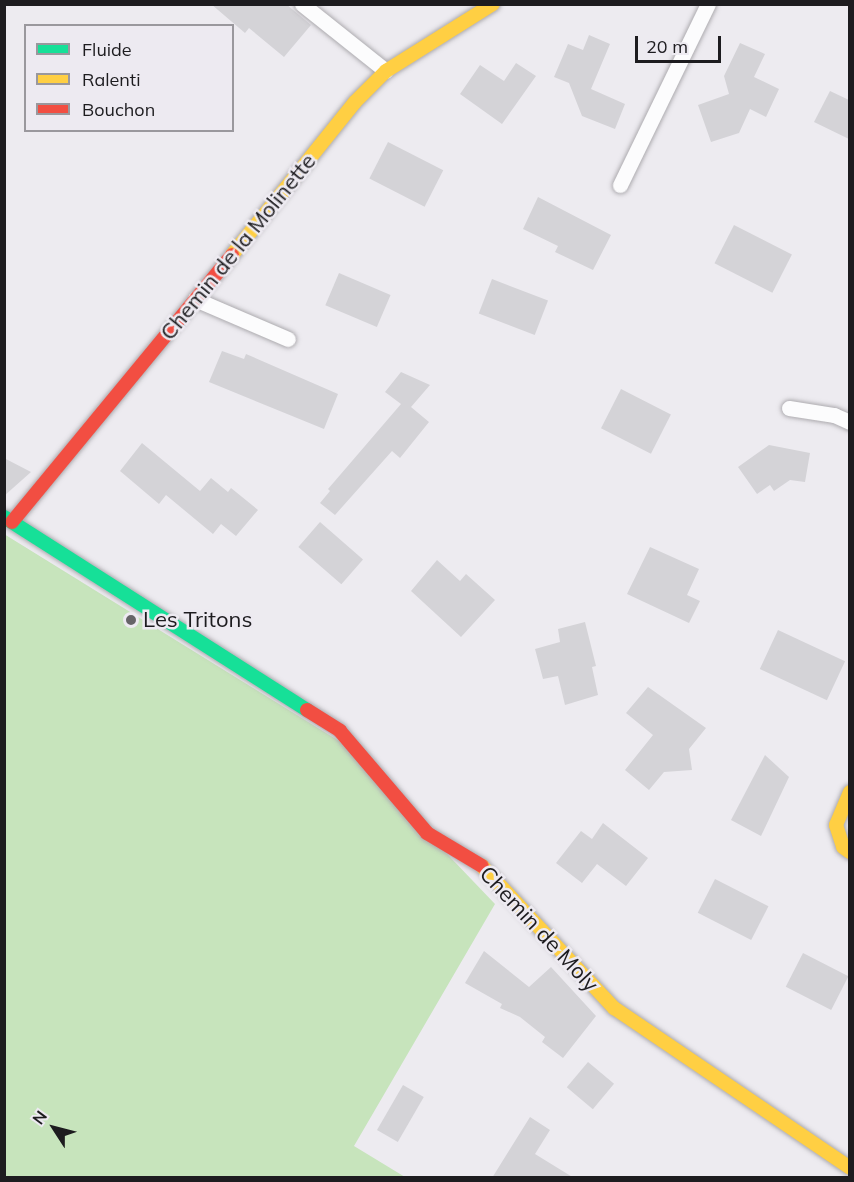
<!DOCTYPE html>
<style>
body{margin:0}
#map{position:relative;width:854px;height:1182px;overflow:hidden;background:#edebf0;font-family:Mulish,sans-serif}
div>[style]{position:absolute}
.green>*{inset:0;background:#c7e4bc}
.building>*{inset:0;background:#d4d3d7;transform-origin:0 0}
.roads{filter:drop-shadow(0 0 2px #adabaf) drop-shadow(0 0 2px #adabaf)}
.lane>*{height:15px;margin:-7.5px;padding:0 7.5px;transform-origin:7.5px;border-radius:7.5px;background:#fcfcfd}
.fast>*{height:14px;margin:-7px;padding:0 7px;transform-origin:7px;border-radius:7px;background:#16e098}
.slow>*{height:14px;margin:-7px;padding:0 7px;transform-origin:7px;border-radius:7px;background:#ffcf43}
.jam>*{height:14px;margin:-7px;padding:0 7px;transform-origin:7px;border-radius:7px;background:#f24e42}
.dots>*{width:16px;height:16px;translate:-50% -50%;box-sizing:border-box;border:3px solid #edeaf1;border-radius:50%}
span{translate:-50% -50%;white-space:nowrap;text-align:center;line-height:1.15;-webkit-text-stroke:5px #edeaf1;paint-order:stroke}
.street-label{font-size:22px;color:#1d1c1f}
.poi-label{font-size:22px;color:#1d1c1f}
.left{translate:0 -50%;text-align:left}
.frame{position:absolute;inset:0;border:6px solid #1d1c1f;pointer-events:none}
.legend{position:absolute;left:24px;top:24px;width:210px;height:108px;box-sizing:border-box;background:#edeaf1;border:2px solid #9a989d;margin:0;padding:8px 10px;list-style:none;font-size:18px;color:#1d1c1f}
.legend li{display:flex;align-items:center;gap:12px;height:30px}
.legend b{width:30px;border:2px solid #9a989d}
.north{position:absolute;left:24px;top:1098px;width:60px;height:60px;-webkit-text-stroke:4px #edeaf1;paint-order:stroke;rotate:306deg;font-size:16px;font-weight:700;line-height:24px;text-align:center;color:#1d1c1f}
.north::after{content:'';display:block;margin:auto;width:21px;height:27px;background:#1d1c1f;clip-path:polygon(50% 0,100% 100%,50% 72%,0 100%)}
.scale{position:absolute;left:635px;top:36px;width:86px;height:27px;box-sizing:border-box;border:3px solid #1d1c1f;border-top:0;padding-left:8px;font-size:18px;line-height:21px;white-space:nowrap;color:#1d1c1f;-webkit-text-stroke:4px #edeaf1;paint-order:stroke}
</style>
<div id="map">
<div class="green">
<i style="clip-path:polygon(4px 534px,339px 741px,495px 904px,354px 1146px,405px 1177px,5px 1177px)"></i>
</div>
<div class="building">
<i style="clip-path:polygon(211px 4px,286px 4px,311px 25px,284px 57px,249px 28px,245px 33px)"></i>
<i style="clip-path:polygon(589px 35px,610px 44px,591px 89px,625px 104px,615px 129px,582px 116px,569px 83px,554px 77px,568px 44px,583px 50px)"></i>
<i style="clip-path:polygon(740px 43px,765px 54px,754px 77px,779px 89px,766px 117px,750px 109px,739px 133px,711px 142px,698px 105px,729px 94px,724px 76px)"></i>
<i style="clip-path:polygon(516px 63px,536px 76px,502px 124px,460px 94px,480px 65px,504px 81px)"></i>
<i style="clip-path:polygon(830px 91px,849px 100px,849px 139px,814px 122px)"></i>
<i style="left:388px;top:142px;width:62px;height:41px;rotate:27deg"></i>
<i style="clip-path:polygon(538px 197px,611px 235px,593px 270px,555px 252px,558px 246px,523px 229px)"></i>
<i style="left:734px;top:225px;width:65px;height:43px;rotate:27deg"></i>
<i style="left:339px;top:273px;width:56px;height:35px;rotate:23deg"></i>
<i style="left:492px;top:279px;width:60px;height:37px;rotate:21deg"></i>
<i style="clip-path:polygon(222px 351px,244px 359px,246px 354px,338px 394px,324px 429px,209px 382px)"></i>
<i style="clip-path:polygon(401px 372px,430px 385px,411px 407px,429px 422px,400px 458px,392px 451px,335px 515px,320px 503px,330px 491px,328px 489px,401px 404px,385px 392px)"></i>
<i style="left:621px;top:389px;width:56px;height:44px;rotate:27deg"></i>
<i style="clip-path:polygon(142px 443px,200px 491px,211px 478px,228px 492px,231px 488px,258px 510px,236px 536px,221px 524px,213px 534px,166px 495px,159px 504px,120px 471px)"></i>
<i style="clip-path:polygon(769px 445px,810px 453px,805px 482px,790px 480px,774px 491px,770px 485px,757px 494px,738px 467px)"></i>
<i style="clip-path:polygon(4px 458px,31px 472px,4px 496px)"></i>
<i style="left:320px;top:522px;width:57px;height:33px;rotate:41deg"></i>
<i style="clip-path:polygon(650px 547px,699px 569px,687px 595px,700px 601px,689px 623px,627px 594px)"></i>
<i style="clip-path:polygon(437px 560px,460px 581px,466px 574px,495px 600px,461px 637px,411px 591px)"></i>
<i style="clip-path:polygon(585px 622px,596px 666px,592px 667px,598px 695px,565px 705px,558px 676px,543px 679px,535px 649px,560px 642px,558px 629px)"></i>
<i style="left:778px;top:630px;width:74px;height:43px;rotate:25deg"></i>
<i style="clip-path:polygon(648px 687px,706px 728px,689px 749px,692px 770px,664px 772px,649px 790px,625px 770px,653px 735px,626px 713px)"></i>
<i style="clip-path:polygon(765px 755px,789px 777px,761px 836px,731px 820px)"></i>
<i style="clip-path:polygon(603px 823px,648px 858px,626px 886px,597px 864px,582px 883px,556px 863px,581px 831px,592px 839px)"></i>
<i style="left:715px;top:879px;width:60px;height:38px;rotate:27deg"></i>
<i style="clip-path:polygon(484px 951px,529px 987px,551px 967px,596px 1016px,563px 1058px,542px 1042px,545px 1037px,520px 1017px,500px 1008px,502px 1004px,465px 983px)"></i>
<i style="left:803px;top:953px;width:51px;height:38px;rotate:27deg"></i>
<i style="left:588px;top:1062px;width:34px;height:33px;rotate:40deg"></i>
<i style="left:403px;top:1085px;width:24px;height:52px;rotate:30deg"></i>
<i style="clip-path:polygon(530px 1117px,550px 1130px,535px 1154px,574px 1178px,492px 1178px)"></i>
</div>
<div class="roads">
<div class="lane">
<i style="left:302px;top:4px;width:107px;rotate:38.6deg"></i>
<i style="left:620px;top:185px;width:201px;rotate:-64.1deg"></i>
<i style="left:195px;top:299px;width:101px;rotate:23.3deg"></i>
<i style="left:789px;top:408px;width:46px;rotate:8.8deg"></i>
<i style="left:834px;top:415px;width:17px;rotate:24deg"></i>
</div>
<div class="fast">
<i style="left:4px;top:517px;width:359px;rotate:32.5deg"></i>
</div>
<div class="slow">
<i style="left:232px;top:255px;width:196px;rotate:-51.2deg"></i>
<i style="left:355px;top:102px;width:44px;rotate:-45deg"></i>
<i style="left:386px;top:71px;width:126px;rotate:-32.1deg"></i>
<i style="left:850px;top:792px;width:36px;rotate:113deg"></i>
<i style="left:836px;top:825px;width:23px;rotate:72deg"></i>
<i style="left:843px;top:847px;width:9px;rotate:36deg"></i>
<i style="left:482px;top:866px;width:194px;rotate:47.1deg"></i>
<i style="left:614px;top:1008px;width:285px;rotate:34.1deg"></i>
</div>
<div class="jam">
<i style="left:12px;top:522px;width:346px;rotate:-50.5deg"></i>
<i style="left:307px;top:710px;width:39px;rotate:32deg"></i>
<i style="left:340px;top:731px;width:134px;rotate:49.5deg"></i>
<i style="left:427px;top:833px;width:64px;rotate:31deg"></i>
</div>
</div>
<div class="dots">
<i style="left:131px;top:620px;background:#666468"></i>
</div>
<div class="street-label">
<span style="left:238px;top:247px;rotate:-51deg">Chemin de la Molinette</span>
<span style="left:539px;top:929px;rotate:47deg">Chemin de Moly</span>
</div>
<div class="poi-label">
<span class="left" style="left:143px;top:620px">Les Tritons</span>
</div>
<div class="frame"></div>
<ul class="legend">
<li><b style="height:8px;background:#16e098"></b>Fluide</li>
<li><b style="height:8px;background:#ffcf43"></b>Ralenti</li>
<li><b style="height:8px;background:#f24e42"></b>Bouchon</li>
</ul>
<div class="north">N</div>
<div class="scale">20 m</div>
</div>
